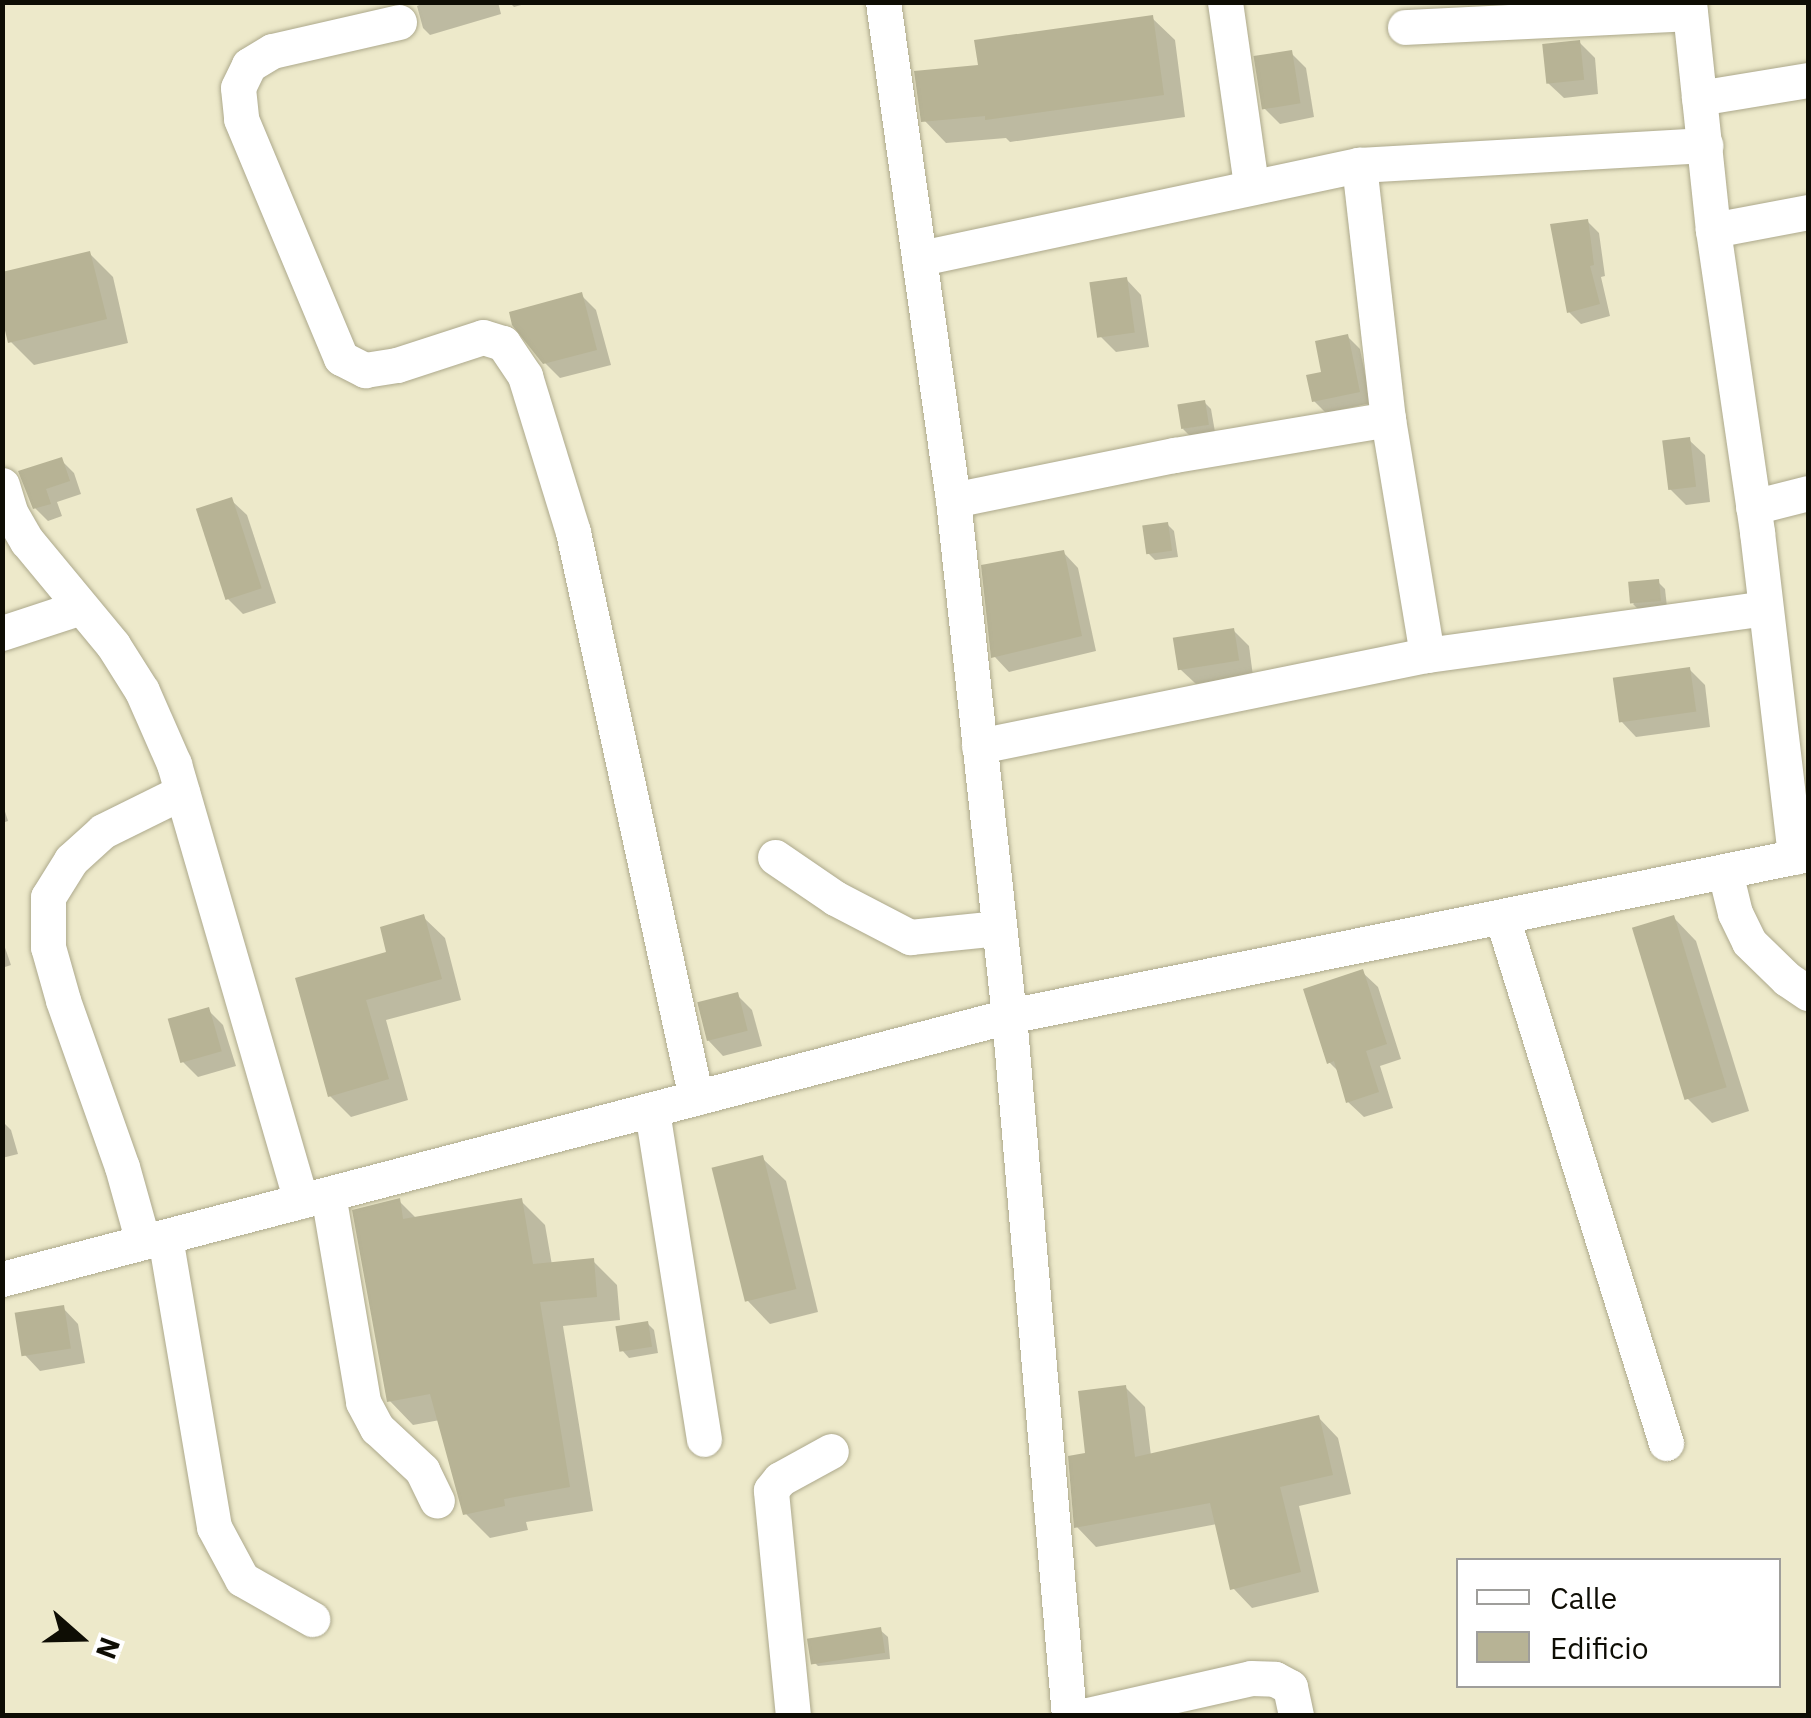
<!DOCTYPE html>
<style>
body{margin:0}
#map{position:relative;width:1811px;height:1718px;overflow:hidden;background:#ede9ca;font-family:"IBM Plex Sans",sans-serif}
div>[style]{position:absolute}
.shadow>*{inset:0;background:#0003}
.building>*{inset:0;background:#b7b395;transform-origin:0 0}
.roads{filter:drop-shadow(0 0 2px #ada98c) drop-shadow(0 0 2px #ada98c)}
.minor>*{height:35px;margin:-17.5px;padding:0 17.5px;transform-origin:17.5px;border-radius:17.5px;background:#fff}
span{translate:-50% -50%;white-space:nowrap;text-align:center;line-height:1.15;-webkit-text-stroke:10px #fff;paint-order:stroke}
.frame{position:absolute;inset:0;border:5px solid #0e0d04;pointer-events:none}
.legend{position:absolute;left:1456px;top:1558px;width:325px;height:130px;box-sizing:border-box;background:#fff;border:2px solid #9f9e9b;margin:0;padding:12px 18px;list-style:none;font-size:30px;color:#0e0d04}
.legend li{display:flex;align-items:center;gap:20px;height:50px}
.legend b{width:50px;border:2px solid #9f9e9b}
.north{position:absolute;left:30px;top:1588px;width:100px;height:100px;-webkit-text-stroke:8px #fff;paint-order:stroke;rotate:110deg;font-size:28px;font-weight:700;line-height:40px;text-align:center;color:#0e0d04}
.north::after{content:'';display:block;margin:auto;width:35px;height:45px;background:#0e0d04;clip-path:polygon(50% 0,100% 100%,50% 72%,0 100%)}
</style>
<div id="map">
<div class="shadow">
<i style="clip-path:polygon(426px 2px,498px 2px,501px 14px,430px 35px,423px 28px,417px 6px)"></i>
<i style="clip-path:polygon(509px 2px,532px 2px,514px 7px)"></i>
<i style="clip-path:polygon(1152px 18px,1175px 40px,1185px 117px,1010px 142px,1006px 138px,946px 143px,924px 120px,980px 68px)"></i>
<i style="clip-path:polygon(1579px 42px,1595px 58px,1598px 94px,1564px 98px,1548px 83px)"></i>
<i style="clip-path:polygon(1291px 53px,1306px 68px,1314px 117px,1280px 124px,1264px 108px)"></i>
<i style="clip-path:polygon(1587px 221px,1599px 233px,1605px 276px,1601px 277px,1610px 316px,1581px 324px,1569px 312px)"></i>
<i style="clip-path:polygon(89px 253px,113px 277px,128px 343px,34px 365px,11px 342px)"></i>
<i style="clip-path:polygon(1126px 279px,1141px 295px,1149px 347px,1116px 352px,1101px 337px)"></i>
<i style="clip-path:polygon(581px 295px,596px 310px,611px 365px,560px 378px,544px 362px)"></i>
<i style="clip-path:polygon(1348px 337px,1360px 349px,1371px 403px,1326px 413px,1314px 401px,1324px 373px)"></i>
<i style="clip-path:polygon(1204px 402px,1211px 409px,1215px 432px,1190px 436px,1183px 429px)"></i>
<i style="clip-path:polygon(1689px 440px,1705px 455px,1710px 502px,1686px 505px,1670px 489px)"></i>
<i style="clip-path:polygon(61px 460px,74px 473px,81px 494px,57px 502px,62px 516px,48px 521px,35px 508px)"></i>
<i style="clip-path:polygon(231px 500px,247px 515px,276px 603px,243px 614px,228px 599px)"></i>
<i style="clip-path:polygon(1167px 524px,1174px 531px,1178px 557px,1155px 560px,1148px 553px)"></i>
<i style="clip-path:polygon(1063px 552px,1078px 568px,1096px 651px,1009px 672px,994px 656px)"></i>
<i style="clip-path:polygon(1658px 582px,1665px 589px,1667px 607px,1640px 611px,1633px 604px)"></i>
<i style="clip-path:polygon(1234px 631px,1249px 646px,1253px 676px,1196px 684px,1180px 669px)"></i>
<i style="clip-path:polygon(1689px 669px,1705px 685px,1710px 727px,1636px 737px,1621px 721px)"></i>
<i style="clip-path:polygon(2px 802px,8px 821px,2px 823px)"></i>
<i style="clip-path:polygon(423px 917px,445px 938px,461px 1000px,386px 1020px,408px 1100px,351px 1117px,330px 1096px,298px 980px,390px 954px)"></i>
<i style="clip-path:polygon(1673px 917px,1696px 941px,1749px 1111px,1712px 1123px,1688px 1099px)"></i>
<i style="clip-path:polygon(2px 939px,11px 965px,2px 968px)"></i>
<i style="clip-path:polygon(1362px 972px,1378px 987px,1401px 1059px,1380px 1066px,1393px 1108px,1364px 1117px,1348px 1102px,1340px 1073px,1329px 1062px)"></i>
<i style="clip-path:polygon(737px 995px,752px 1010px,762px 1046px,723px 1056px,708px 1040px)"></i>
<i style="clip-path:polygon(208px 1010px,223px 1025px,236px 1066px,198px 1077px,183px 1062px)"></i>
<i style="clip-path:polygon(4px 1123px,11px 1130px,18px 1154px,2px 1158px)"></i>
<i style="clip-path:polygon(762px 1158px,786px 1181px,818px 1312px,770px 1324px,747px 1300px)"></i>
<i style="clip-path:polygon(399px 1201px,417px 1219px,521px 1201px,545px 1225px,552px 1265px,593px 1261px,617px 1285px,620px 1320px,563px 1326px,593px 1511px,526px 1522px,528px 1530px,490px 1538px,466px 1514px,440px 1420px,413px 1425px,389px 1400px)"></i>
<i style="clip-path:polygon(63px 1308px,78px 1324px,85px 1363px,40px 1371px,25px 1355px)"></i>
<i style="clip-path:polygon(647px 1323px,654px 1330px,658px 1353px,629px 1358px,622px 1350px)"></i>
<i style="clip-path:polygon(1125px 1387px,1145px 1407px,1151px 1456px,1319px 1418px,1338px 1438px,1351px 1494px,1299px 1506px,1319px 1592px,1252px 1608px,1233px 1588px,1217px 1524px,1096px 1547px,1077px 1527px,1088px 1456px)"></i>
<i style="clip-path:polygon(880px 1630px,888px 1637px,890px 1659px,818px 1666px,811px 1659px)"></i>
</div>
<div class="building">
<i style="clip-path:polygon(1153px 15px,1164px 95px,985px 120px,985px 116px,921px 122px,914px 71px,978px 65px,974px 40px)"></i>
<i style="left:1580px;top:40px;width:40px;height:38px;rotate:84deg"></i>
<i style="left:1292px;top:50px;width:54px;height:39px;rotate:81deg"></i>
<i style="clip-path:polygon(1588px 219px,1594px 265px,1590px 266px,1600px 304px,1567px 313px,1550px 224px)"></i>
<i style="clip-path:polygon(90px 251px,107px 319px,8px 343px,2px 318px,2px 272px)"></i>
<i style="left:1127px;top:277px;width:56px;height:38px;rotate:82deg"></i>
<i style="clip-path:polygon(582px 292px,597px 350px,543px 364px,512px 325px,509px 312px)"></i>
<i style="clip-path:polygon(1348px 334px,1360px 392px,1312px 402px,1306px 375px,1321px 372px,1315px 341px)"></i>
<i style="left:1205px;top:400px;width:25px;height:28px;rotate:81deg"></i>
<i style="left:1690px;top:437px;width:50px;height:28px;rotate:83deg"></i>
<i style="clip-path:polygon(62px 457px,70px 481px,46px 489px,51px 504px,33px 509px,18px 471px)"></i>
<i style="left:232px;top:497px;width:96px;height:38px;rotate:72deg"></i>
<i style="left:1168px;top:522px;width:29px;height:26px;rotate:82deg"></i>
<i style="clip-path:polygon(1064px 550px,1082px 636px,991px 658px,981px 565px)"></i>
<i style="left:1659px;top:579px;width:22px;height:31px;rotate:85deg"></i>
<i style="left:1234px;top:628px;width:33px;height:62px;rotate:81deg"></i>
<i style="left:1690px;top:667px;width:45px;height:78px;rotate:82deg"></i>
<i style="clip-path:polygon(424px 914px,442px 979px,366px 1000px,389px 1079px,328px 1097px,295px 978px,386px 952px,380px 927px)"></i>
<i style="left:1674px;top:915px;width:180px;height:44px;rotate:73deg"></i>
<i style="clip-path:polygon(1363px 969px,1387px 1044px,1366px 1051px,1379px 1092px,1346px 1103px,1334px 1061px,1327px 1064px,1303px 989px)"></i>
<i style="left:738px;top:992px;width:40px;height:42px;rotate:76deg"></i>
<i style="left:209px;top:1007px;width:46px;height:43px;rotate:74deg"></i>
<i style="left:763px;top:1155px;width:138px;height:53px;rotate:76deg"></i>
<i style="clip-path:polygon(400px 1198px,403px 1219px,522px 1198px,533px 1264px,594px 1258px,597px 1297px,540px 1302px,570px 1487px,504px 1499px,505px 1506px,463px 1515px,430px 1394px,387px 1402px,352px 1210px)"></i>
<i style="left:64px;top:1305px;width:44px;height:50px;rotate:81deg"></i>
<i style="left:648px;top:1321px;width:26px;height:33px;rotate:81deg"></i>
<i style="clip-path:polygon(1126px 1385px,1135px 1457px,1319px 1415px,1333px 1475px,1280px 1487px,1301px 1572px,1230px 1590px,1210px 1503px,1074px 1528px,1068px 1456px,1085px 1453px,1078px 1391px)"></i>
<i style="left:881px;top:1627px;width:26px;height:75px;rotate:81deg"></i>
</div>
<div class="roads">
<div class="minor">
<i style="left:883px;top:2px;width:503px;rotate:82deg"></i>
<i style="left:953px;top:500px;width:519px;rotate:83.81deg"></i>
<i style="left:1009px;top:1016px;width:703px;rotate:85.1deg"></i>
<i style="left:1225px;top:2px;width:185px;rotate:81.9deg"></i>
<i style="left:1689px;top:2px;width:229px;rotate:84deg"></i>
<i style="left:1713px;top:230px;width:305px;rotate:81.7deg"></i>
<i style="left:1757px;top:532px;width:327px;rotate:83.3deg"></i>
<i style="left:399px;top:22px;width:130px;rotate:167.1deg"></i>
<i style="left:272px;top:51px;width:27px;rotate:149deg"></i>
<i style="left:249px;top:65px;width:25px;rotate:116deg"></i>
<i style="left:238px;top:88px;width:31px;rotate:84deg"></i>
<i style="left:241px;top:119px;width:259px;rotate:67.3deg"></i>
<i style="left:341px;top:358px;width:27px;rotate:27deg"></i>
<i style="left:365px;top:370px;width:32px;rotate:-9deg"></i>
<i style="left:397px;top:365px;width:90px;rotate:-18deg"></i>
<i style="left:483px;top:337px;width:21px;rotate:17deg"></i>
<i style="left:503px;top:343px;width:40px;rotate:56deg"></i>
<i style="left:525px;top:376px;width:163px;rotate:72.9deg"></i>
<i style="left:573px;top:532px;width:579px;rotate:77.74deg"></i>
<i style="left:1405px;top:27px;width:285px;rotate:-2.8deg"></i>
<i style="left:1699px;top:98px;width:110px;rotate:-9.4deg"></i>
<i style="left:1359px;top:165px;width:256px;rotate:83.5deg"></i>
<i style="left:1388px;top:419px;width:239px;rotate:80.6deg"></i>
<i style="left:1713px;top:230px;width:97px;rotate:-10.7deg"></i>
<i style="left:921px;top:258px;width:448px;rotate:-12deg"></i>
<i style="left:1359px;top:165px;width:347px;rotate:-3.3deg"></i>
<i style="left:2px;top:485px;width:28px;rotate:73deg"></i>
<i style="left:10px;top:512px;width:34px;rotate:60deg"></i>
<i style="left:27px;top:541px;width:135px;rotate:50.4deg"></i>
<i style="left:113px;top:645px;width:54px;rotate:57.8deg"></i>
<i style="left:142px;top:691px;width:80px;rotate:66.3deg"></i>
<i style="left:174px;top:764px;width:455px;rotate:73.8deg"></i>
<i style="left:953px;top:500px;width:226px;rotate:-11.5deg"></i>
<i style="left:1174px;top:455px;width:217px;rotate:-9.5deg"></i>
<i style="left:1753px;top:507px;width:57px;rotate:-14.3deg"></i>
<i style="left:2px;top:633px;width:83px;rotate:-18.2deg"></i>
<i style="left:979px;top:746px;width:457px;rotate:-11.5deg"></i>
<i style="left:1427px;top:655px;width:341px;rotate:-7.9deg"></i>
<i style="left:775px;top:857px;width:73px;rotate:34.3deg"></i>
<i style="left:835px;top:898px;width:85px;rotate:27.5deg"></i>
<i style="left:910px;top:937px;width:89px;rotate:-5.8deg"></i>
<i style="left:1725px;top:872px;width:42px;rotate:76.3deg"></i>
<i style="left:1735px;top:913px;width:32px;rotate:64deg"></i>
<i style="left:1749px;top:942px;width:53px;rotate:44.2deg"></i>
<i style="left:1787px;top:979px;width:25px;rotate:34deg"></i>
<i style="left:1502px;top:917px;width:551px;rotate:72.68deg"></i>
<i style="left:652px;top:1111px;width:332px;rotate:81deg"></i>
<i style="left:328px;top:1194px;width:211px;rotate:80.4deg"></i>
<i style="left:363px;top:1402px;width:30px;rotate:62deg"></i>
<i style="left:377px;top:1428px;width:62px;rotate:43deg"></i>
<i style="left:422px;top:1470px;width:34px;rotate:64deg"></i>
<i style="left:165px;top:1237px;width:294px;rotate:80.4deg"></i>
<i style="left:214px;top:1527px;width:59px;rotate:61.7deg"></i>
<i style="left:242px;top:1579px;width:81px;rotate:29.7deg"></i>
<i style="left:143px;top:1242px;width:78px;rotate:-105.6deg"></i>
<i style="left:122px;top:1167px;width:177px;rotate:-109.5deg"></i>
<i style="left:63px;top:1000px;width:55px;rotate:-105.8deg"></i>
<i style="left:48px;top:947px;width:50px;rotate:-90deg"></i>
<i style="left:48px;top:897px;width:44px;rotate:-58.1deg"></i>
<i style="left:71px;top:860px;width:43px;rotate:-42.2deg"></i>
<i style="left:103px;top:831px;width:88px;rotate:-26.3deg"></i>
<i style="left:2px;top:1279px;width:1041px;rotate:-14.64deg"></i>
<i style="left:1009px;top:1016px;width:815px;rotate:-11.46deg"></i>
<i style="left:793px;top:1716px;width:227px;rotate:-95.6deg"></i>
<i style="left:771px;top:1490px;width:14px;rotate:-51deg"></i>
<i style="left:780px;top:1479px;width:58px;rotate:-28.8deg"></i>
<i style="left:1083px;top:1716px;width:172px;rotate:-12.7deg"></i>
<i style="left:1251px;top:1678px;width:24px;rotate:2deg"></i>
<i style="left:1275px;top:1679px;width:17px;rotate:28deg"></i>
<i style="left:1290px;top:1687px;width:30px;rotate:78deg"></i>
</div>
</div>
<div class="frame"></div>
<ul class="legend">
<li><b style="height:12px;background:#fff"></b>Calle</li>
<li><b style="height:28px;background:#b7b395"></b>Edificio</li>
</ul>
<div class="north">N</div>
</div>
